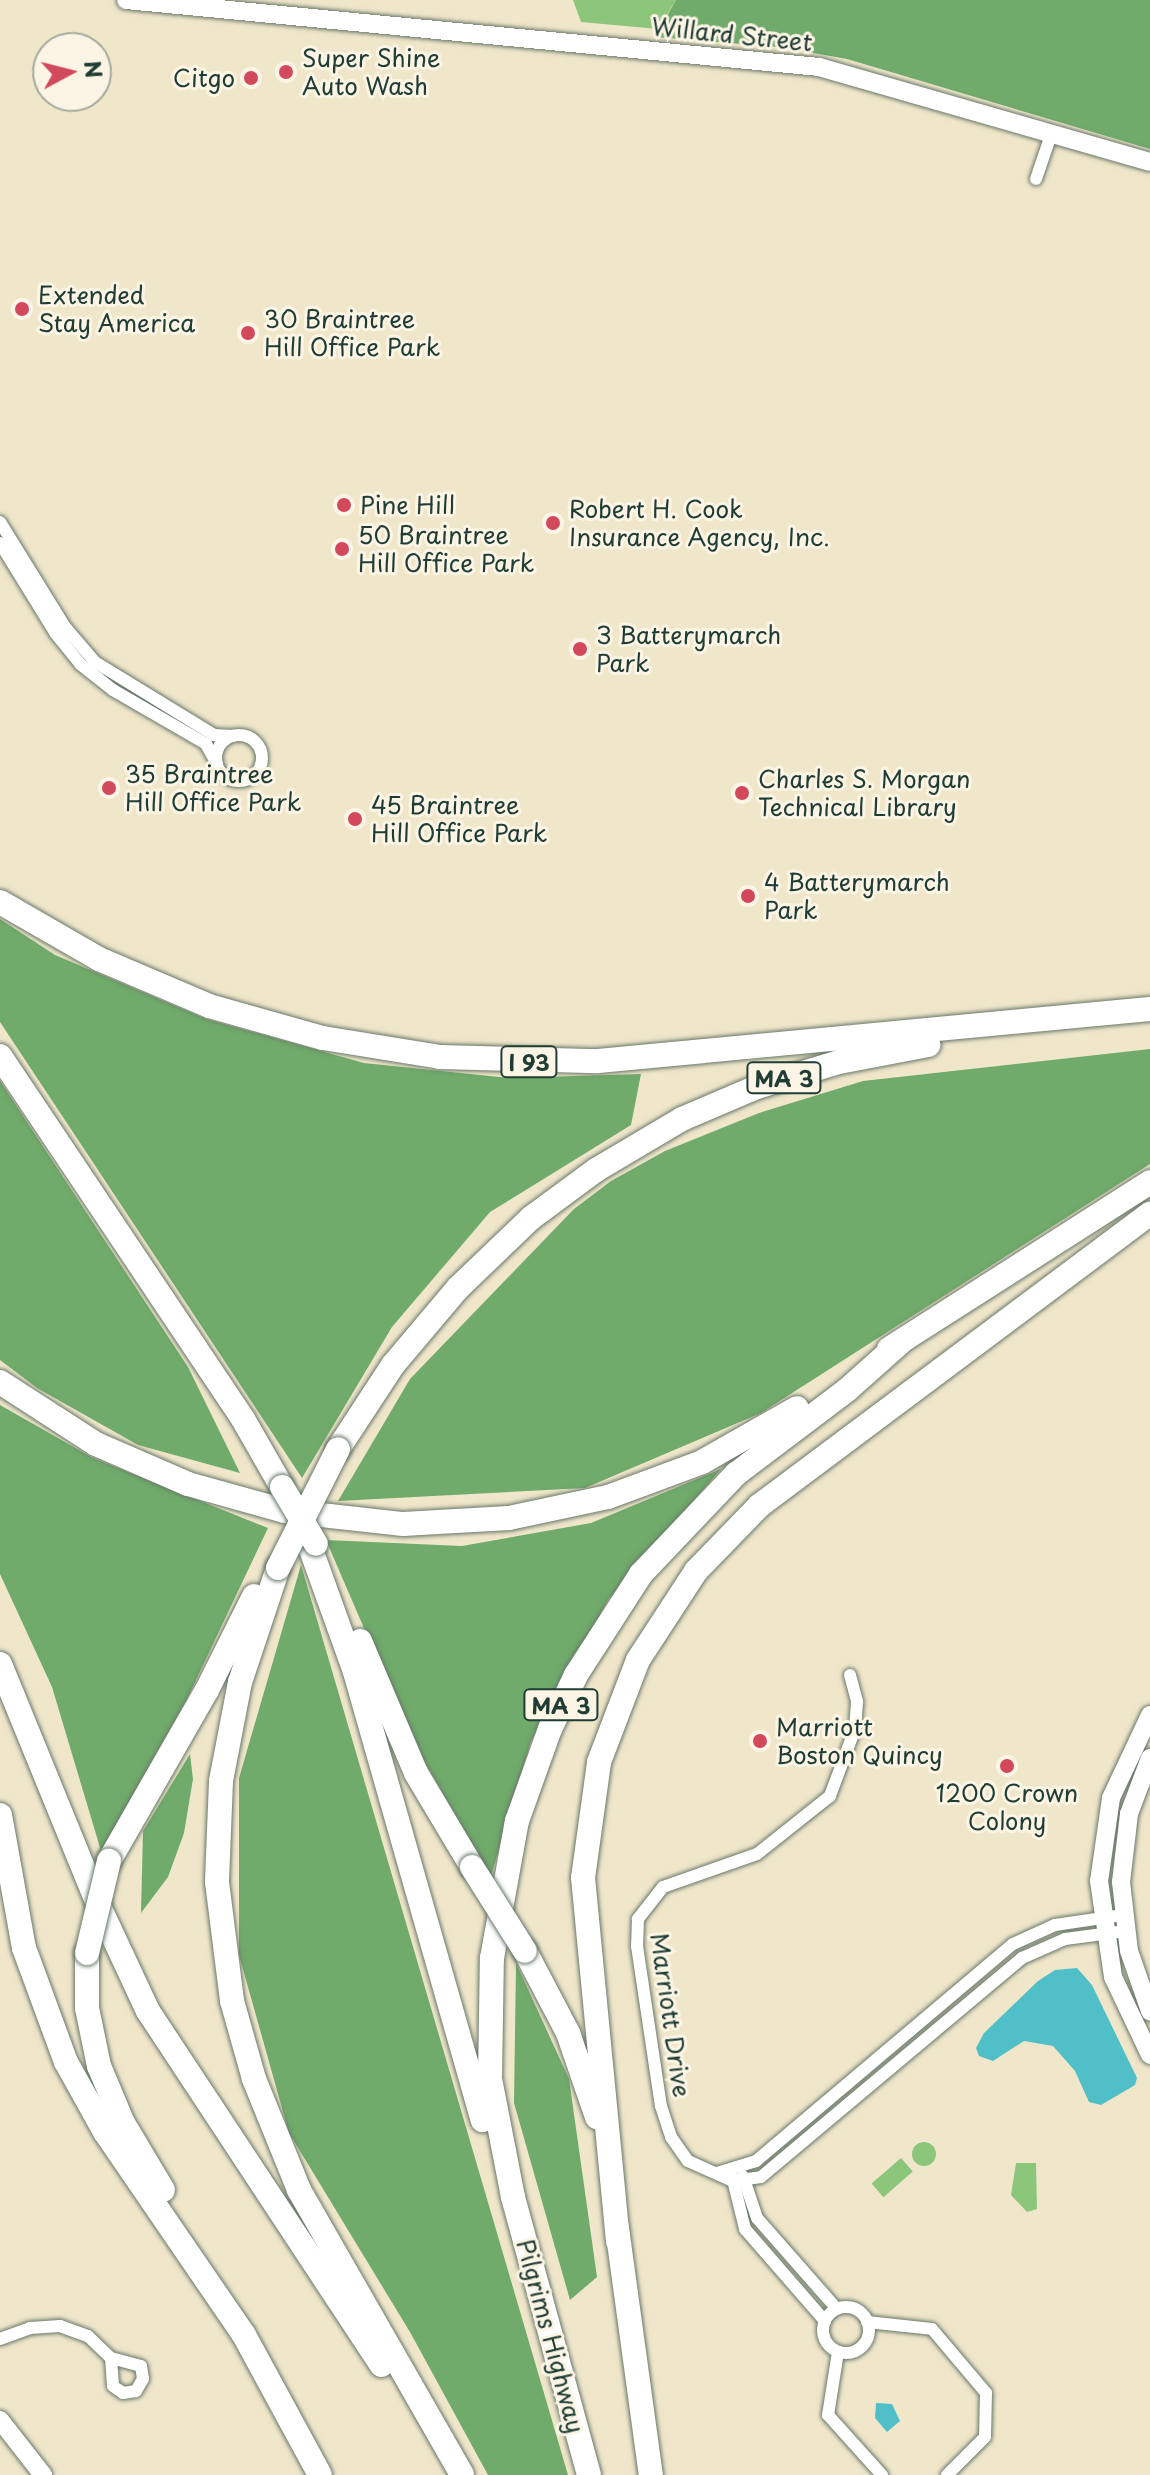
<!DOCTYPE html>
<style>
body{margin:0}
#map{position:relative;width:1150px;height:2475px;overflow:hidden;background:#f0e7cb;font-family:"Playpen Sans",sans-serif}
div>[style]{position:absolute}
.green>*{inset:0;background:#8bc67b;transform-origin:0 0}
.round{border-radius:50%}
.forest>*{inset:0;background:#70ab6b}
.water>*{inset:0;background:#51bfc7}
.roads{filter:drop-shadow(0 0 2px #687869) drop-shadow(0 0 2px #687869)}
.street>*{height:12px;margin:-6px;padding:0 6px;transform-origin:6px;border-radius:6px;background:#fff}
.street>.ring{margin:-6px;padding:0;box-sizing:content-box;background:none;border:12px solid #fff;border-radius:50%}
.secondary>*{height:18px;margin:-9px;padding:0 9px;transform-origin:9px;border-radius:9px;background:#fff}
.highway>*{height:24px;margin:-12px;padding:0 12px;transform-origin:12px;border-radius:12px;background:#fff}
.bridges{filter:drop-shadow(0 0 2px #687869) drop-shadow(0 0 2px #687869)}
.highway-bridge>*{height:24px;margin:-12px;padding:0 12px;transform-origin:12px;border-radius:12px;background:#fff}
.dots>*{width:22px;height:22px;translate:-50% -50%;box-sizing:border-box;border:4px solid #fcf5e5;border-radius:50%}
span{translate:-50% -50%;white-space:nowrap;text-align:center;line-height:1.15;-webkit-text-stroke:6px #fcf5e5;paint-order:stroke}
.shield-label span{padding:2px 6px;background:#fcf5e5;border:2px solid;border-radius:6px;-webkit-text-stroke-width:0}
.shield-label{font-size:22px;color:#1f3d34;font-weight:700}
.street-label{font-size:24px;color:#1f3d34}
.poi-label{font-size:24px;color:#1f3d34}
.left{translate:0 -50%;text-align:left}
.right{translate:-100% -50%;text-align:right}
.north{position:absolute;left:32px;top:32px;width:80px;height:80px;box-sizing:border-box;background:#fcf5e5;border:2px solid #a4ab9e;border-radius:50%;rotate:83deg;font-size:22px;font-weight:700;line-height:32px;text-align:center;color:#1f3d34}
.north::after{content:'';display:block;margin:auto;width:28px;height:36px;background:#d1495b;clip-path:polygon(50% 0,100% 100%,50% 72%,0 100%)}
</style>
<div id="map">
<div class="green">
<i style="clip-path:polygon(573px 0,676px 0,658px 29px,581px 22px)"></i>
<i class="round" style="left:912px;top:2142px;width:24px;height:24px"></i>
<i style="left:901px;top:2158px;width:18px;height:39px;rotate:49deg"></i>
<i style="clip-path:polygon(1016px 2163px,1036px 2163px,1037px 2209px,1027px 2212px,1011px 2195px)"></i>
</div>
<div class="forest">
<i style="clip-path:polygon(676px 0,1150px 0,1150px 149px,847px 59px,779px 47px,655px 37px)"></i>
<i style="clip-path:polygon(0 919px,55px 955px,206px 1019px,364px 1063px,509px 1078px,641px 1074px,631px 1125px,490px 1212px,392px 1327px,302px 1478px,0 1022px)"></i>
<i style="clip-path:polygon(1150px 1049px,1150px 1164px,761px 1413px,585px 1488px,338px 1501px,410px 1379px,574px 1209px,611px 1181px,665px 1151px,759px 1113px,863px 1081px)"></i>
<i style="clip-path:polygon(0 1081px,188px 1367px,240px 1473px,138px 1445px,37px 1388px,0 1360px)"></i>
<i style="clip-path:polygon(0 1405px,93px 1458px,268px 1528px,187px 1699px,101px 1851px,52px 1687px,0 1574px)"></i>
<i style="clip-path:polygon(721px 1469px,608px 1600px,531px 1741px,491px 1876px,413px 1742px,326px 1540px,462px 1546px,591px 1523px)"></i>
<i style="clip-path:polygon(301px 1565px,568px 2475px,488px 2475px,410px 2332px,289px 2133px,239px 1955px,239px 1778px)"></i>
<i style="clip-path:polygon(190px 1754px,193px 1779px,184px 1833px,168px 1877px,141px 1913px,143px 1831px)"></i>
<i style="clip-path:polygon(516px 1963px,569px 2079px,597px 2277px,570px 2300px,514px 2103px)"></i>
</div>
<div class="water">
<i style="clip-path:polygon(1077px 1968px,1092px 1985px,1137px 2078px,1135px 2085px,1101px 2105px,1089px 2102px,1075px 2071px,1053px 2046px,1024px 2041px,993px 2061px,979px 2056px,976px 2048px,984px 2033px,1038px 1981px,1055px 1970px)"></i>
<i style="clip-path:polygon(876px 2403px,892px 2404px,900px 2421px,887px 2432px,875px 2418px)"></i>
</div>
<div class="roads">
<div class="street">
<i style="left:1036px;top:179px;width:50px;rotate:-71.2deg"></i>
<i style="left:0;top:522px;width:123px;rotate:58.2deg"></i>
<i style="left:65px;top:627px;width:46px;rotate:49.4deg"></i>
<i style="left:95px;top:662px;width:140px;rotate:31.5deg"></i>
<i style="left:214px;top:735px;width:19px;rotate:3deg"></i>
<i style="left:0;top:543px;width:107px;rotate:58.4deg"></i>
<i style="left:56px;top:634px;width:38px;rotate:51deg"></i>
<i style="left:80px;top:664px;width:42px;rotate:38.2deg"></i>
<i style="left:113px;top:690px;width:108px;rotate:30.1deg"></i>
<i style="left:206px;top:744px;width:23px;rotate:61deg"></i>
<i class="ring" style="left:216px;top:735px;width:34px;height:34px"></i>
<i style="left:850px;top:1675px;width:28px;rotate:75deg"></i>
<i style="left:857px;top:1702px;width:27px;rotate:94deg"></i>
<i style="left:855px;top:1729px;width:72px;rotate:110.5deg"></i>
<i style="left:830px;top:1796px;width:93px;rotate:141.5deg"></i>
<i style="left:757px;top:1854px;width:100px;rotate:160.7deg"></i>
<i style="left:663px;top:1887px;width:41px;rotate:128deg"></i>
<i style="left:638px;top:1919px;width:27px;rotate:92deg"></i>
<i style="left:637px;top:1946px;width:162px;rotate:81.5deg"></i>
<i style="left:661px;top:2106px;width:33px;rotate:72deg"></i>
<i style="left:671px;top:2137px;width:29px;rotate:55deg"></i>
<i style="left:688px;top:2161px;width:49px;rotate:24deg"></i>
<i style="left:733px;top:2181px;width:28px;rotate:-8deg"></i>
<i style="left:761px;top:2177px;width:341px;rotate:-40deg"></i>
<i style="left:1022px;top:1958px;width:47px;rotate:-23.8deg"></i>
<i style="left:1065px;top:1939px;width:61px;rotate:-7.6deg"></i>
<i style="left:717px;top:2173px;width:41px;rotate:-17.1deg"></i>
<i style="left:756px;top:2161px;width:336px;rotate:-40.2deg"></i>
<i style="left:1013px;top:1944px;width:46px;rotate:-24.3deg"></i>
<i style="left:1055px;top:1925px;width:69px;rotate:-8.4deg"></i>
<i style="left:732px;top:2176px;width:55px;rotate:76.2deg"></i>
<i style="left:745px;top:2229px;width:122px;rotate:49deg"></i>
<i style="left:743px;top:2176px;width:44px;rotate:71.6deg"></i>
<i style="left:757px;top:2218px;width:121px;rotate:48.7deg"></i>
<i class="ring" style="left:823px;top:2307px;width:34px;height:34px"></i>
<i style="left:867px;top:2322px;width:65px;rotate:6.1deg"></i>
<i style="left:932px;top:2329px;width:84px;rotate:49.8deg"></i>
<i style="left:986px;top:2393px;width:44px;rotate:91.3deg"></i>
<i style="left:985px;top:2437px;width:54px;rotate:135deg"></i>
<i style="left:0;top:2339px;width:32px;rotate:-20deg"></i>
<i style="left:30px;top:2328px;width:30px;rotate:-4deg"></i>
<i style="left:60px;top:2326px;width:30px;rotate:20deg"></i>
<i style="left:88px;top:2336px;width:32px;rotate:44deg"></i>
<i style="left:838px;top:2352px;width:64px;rotate:99deg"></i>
<i style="left:828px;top:2415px;width:81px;rotate:48deg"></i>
<i style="left:111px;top:2358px;width:31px;rotate:15deg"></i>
<i style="left:141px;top:2366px;width:13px;rotate:81deg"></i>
<i style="left:143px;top:2379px;width:14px;rotate:120deg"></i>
<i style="left:136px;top:2391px;width:13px;rotate:171deg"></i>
<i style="left:123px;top:2393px;width:12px;rotate:-145deg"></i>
<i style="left:113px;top:2386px;width:28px;rotate:-94deg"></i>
</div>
<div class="secondary">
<i style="left:126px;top:0;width:696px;rotate:5.52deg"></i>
<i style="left:819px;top:67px;width:344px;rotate:16deg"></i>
<i style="left:1150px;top:1715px;width:92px;rotate:115.2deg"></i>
<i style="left:1111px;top:1798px;width:84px;rotate:98.2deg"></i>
<i style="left:1099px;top:1881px;width:97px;rotate:81.7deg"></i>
<i style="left:1113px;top:1977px;width:86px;rotate:64.6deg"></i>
<i style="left:1150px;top:1758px;width:60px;rotate:110.6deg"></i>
<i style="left:1129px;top:1814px;width:68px;rotate:96.7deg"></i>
<i style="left:1121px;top:1882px;width:69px;rotate:83.4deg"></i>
<i style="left:1129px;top:1951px;width:64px;rotate:70.7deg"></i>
<i style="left:0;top:2420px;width:70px;rotate:52deg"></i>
</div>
<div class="highway">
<i style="left:0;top:902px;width:114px;rotate:29.9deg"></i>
<i style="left:99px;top:959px;width:120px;rotate:23.1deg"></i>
<i style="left:209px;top:1006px;width:118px;rotate:15.7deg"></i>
<i style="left:323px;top:1038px;width:119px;rotate:9.2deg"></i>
<i style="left:440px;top:1057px;width:158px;rotate:1.5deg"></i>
<i style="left:598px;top:1061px;width:554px;rotate:-5.38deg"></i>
<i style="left:0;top:1056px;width:437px;rotate:56.2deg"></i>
<i style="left:243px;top:1419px;width:78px;rotate:60.2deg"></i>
<i style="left:889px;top:1349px;width:310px;rotate:-32.6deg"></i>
<i style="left:0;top:1382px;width:114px;rotate:32.9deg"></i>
<i style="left:96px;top:1444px;width:100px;rotate:23.5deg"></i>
<i style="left:188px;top:1484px;width:101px;rotate:15.6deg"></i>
<i style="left:285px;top:1511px;width:119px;rotate:6.3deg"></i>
<i style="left:403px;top:1524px;width:106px;rotate:-3.2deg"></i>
<i style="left:509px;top:1518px;width:101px;rotate:-12deg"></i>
<i style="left:608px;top:1497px;width:100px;rotate:-20.4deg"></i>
<i style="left:702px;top:1462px;width:109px;rotate:-29.6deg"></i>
<i style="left:338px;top:1449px;width:100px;rotate:-56.8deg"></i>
<i style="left:393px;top:1365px;width:101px;rotate:-49.8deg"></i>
<i style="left:458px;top:1288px;width:101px;rotate:-43.8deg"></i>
<i style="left:531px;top:1218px;width:81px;rotate:-36.4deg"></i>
<i style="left:596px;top:1170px;width:100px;rotate:-30.7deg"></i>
<i style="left:682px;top:1119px;width:82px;rotate:-23.1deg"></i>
<i style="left:757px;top:1087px;width:86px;rotate:-17deg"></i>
<i style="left:839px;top:1062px;width:91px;rotate:-10.8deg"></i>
<i style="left:309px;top:1544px;width:136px;rotate:70.2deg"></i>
<i style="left:355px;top:1672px;width:466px;rotate:74.1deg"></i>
<i style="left:278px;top:1568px;width:120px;rotate:108.4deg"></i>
<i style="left:240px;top:1682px;width:101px;rotate:100.9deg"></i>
<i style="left:221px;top:1781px;width:101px;rotate:92.3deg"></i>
<i style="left:217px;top:1882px;width:120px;rotate:82.8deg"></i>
<i style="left:232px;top:2001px;width:81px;rotate:74.2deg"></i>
<i style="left:254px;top:2079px;width:120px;rotate:67.9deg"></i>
<i style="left:299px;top:2190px;width:328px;rotate:60.2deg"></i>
<i style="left:360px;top:1641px;width:143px;rotate:67deg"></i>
<i style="left:416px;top:1773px;width:109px;rotate:59.2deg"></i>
<i style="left:0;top:1664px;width:259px;rotate:67.8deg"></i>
<i style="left:98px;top:1904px;width:118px;rotate:65deg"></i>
<i style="left:148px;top:2011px;width:424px;rotate:56.6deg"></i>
<i style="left:0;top:1815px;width:135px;rotate:79.8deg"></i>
<i style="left:24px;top:1948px;width:121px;rotate:69.8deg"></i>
<i style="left:66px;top:2062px;width:80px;rotate:60.9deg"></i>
<i style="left:105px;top:2132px;width:246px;rotate:55.6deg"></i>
<i style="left:244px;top:2335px;width:159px;rotate:61.5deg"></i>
<i style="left:109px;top:1861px;width:197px;rotate:-60.2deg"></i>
<i style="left:207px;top:1690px;width:105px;rotate:-63.4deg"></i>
<i style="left:525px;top:1951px;width:93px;rotate:62.3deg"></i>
<i style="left:568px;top:2033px;width:89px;rotate:71deg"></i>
<i style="left:87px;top:1953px;width:55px;rotate:90deg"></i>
<i style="left:87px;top:2008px;width:59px;rotate:78.3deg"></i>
<i style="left:99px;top:2066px;width:62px;rotate:67.2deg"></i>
<i style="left:123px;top:2123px;width:78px;rotate:59.2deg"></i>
<i style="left:617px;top:2228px;width:249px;rotate:82.2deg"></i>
<i style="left:618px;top:2241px;width:365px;rotate:-95.5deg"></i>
<i style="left:583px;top:1878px;width:117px;rotate:-82.1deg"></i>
<i style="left:599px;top:1762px;width:109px;rotate:-69.1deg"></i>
<i style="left:638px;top:1660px;width:106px;rotate:-56.9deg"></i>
<i style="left:696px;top:1571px;width:91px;rotate:-45.9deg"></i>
<i style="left:759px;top:1506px;width:488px;rotate:-36.8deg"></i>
<i style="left:589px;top:2475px;width:288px;rotate:-105.3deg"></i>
<i style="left:513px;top:2197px;width:120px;rotate:-101deg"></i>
<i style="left:490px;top:2079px;width:121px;rotate:-89.1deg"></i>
<i style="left:492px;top:1958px;width:139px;rotate:-79.7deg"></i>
<i style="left:517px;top:1821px;width:98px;rotate:-70.3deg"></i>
<i style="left:550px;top:1729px;width:60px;rotate:-64.3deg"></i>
<i style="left:576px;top:1675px;width:120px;rotate:-57.2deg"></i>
<i style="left:641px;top:1574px;width:138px;rotate:-46.5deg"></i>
<i style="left:736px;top:1474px;width:139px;rotate:-37.1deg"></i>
<i style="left:847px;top:1390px;width:74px;rotate:-41.7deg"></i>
</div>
</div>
<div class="bridges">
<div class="highway-bridge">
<i style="left:282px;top:1487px;width:66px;rotate:59.2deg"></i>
<i style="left:278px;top:1568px;width:133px;rotate:-63.2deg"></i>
<i style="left:472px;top:1867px;width:99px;rotate:57.8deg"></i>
<i style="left:87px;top:1953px;width:95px;rotate:-76.6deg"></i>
</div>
</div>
<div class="dots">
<i style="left:286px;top:72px;background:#d1495b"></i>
<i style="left:251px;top:78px;background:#d1495b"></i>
<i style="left:22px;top:309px;background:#d1495b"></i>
<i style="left:248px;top:333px;background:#d1495b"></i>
<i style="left:344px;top:505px;background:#d1495b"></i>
<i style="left:553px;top:523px;background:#d1495b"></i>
<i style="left:342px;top:549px;background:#d1495b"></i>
<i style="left:580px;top:649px;background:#d1495b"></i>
<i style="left:109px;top:788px;background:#d1495b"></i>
<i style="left:742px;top:793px;background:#d1495b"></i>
<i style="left:355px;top:819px;background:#d1495b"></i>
<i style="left:748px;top:896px;background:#d1495b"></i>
<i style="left:760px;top:1741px;background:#d1495b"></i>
<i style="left:1007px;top:1766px;background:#d1495b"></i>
</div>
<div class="shield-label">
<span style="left:529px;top:1062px">I 93</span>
<span style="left:784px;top:1078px">MA 3</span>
<span style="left:561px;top:1705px">MA 3</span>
</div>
<div class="street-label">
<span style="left:732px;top:34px;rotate:6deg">Willard Street</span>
<span style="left:671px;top:2015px;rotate:82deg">Marriott Drive</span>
<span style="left:551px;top:2336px;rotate:75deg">Pilgrims Highway</span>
</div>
<div class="poi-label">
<span class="left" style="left:302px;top:72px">Super Shine<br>Auto Wash</span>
<span class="right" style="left:235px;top:78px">Citgo</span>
<span class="left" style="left:38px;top:309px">Extended<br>Stay America</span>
<span class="left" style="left:264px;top:333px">30 Braintree<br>Hill Office Park</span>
<span class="left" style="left:360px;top:505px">Pine Hill</span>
<span class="left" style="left:569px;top:523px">Robert H. Cook<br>Insurance Agency, Inc.</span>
<span class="left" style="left:358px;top:549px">50 Braintree<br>Hill Office Park</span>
<span class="left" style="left:596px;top:649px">3 Batterymarch<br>Park</span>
<span class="left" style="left:125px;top:788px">35 Braintree<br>Hill Office Park</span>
<span class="left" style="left:758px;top:793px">Charles S. Morgan<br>Technical Library</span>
<span class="left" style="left:371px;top:819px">45 Braintree<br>Hill Office Park</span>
<span class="left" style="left:764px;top:896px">4 Batterymarch<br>Park</span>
<span class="left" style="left:776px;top:1741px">Marriott<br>Boston Quincy</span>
<span style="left:1007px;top:1807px">1200 Crown<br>Colony</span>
</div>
<div class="north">N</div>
</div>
